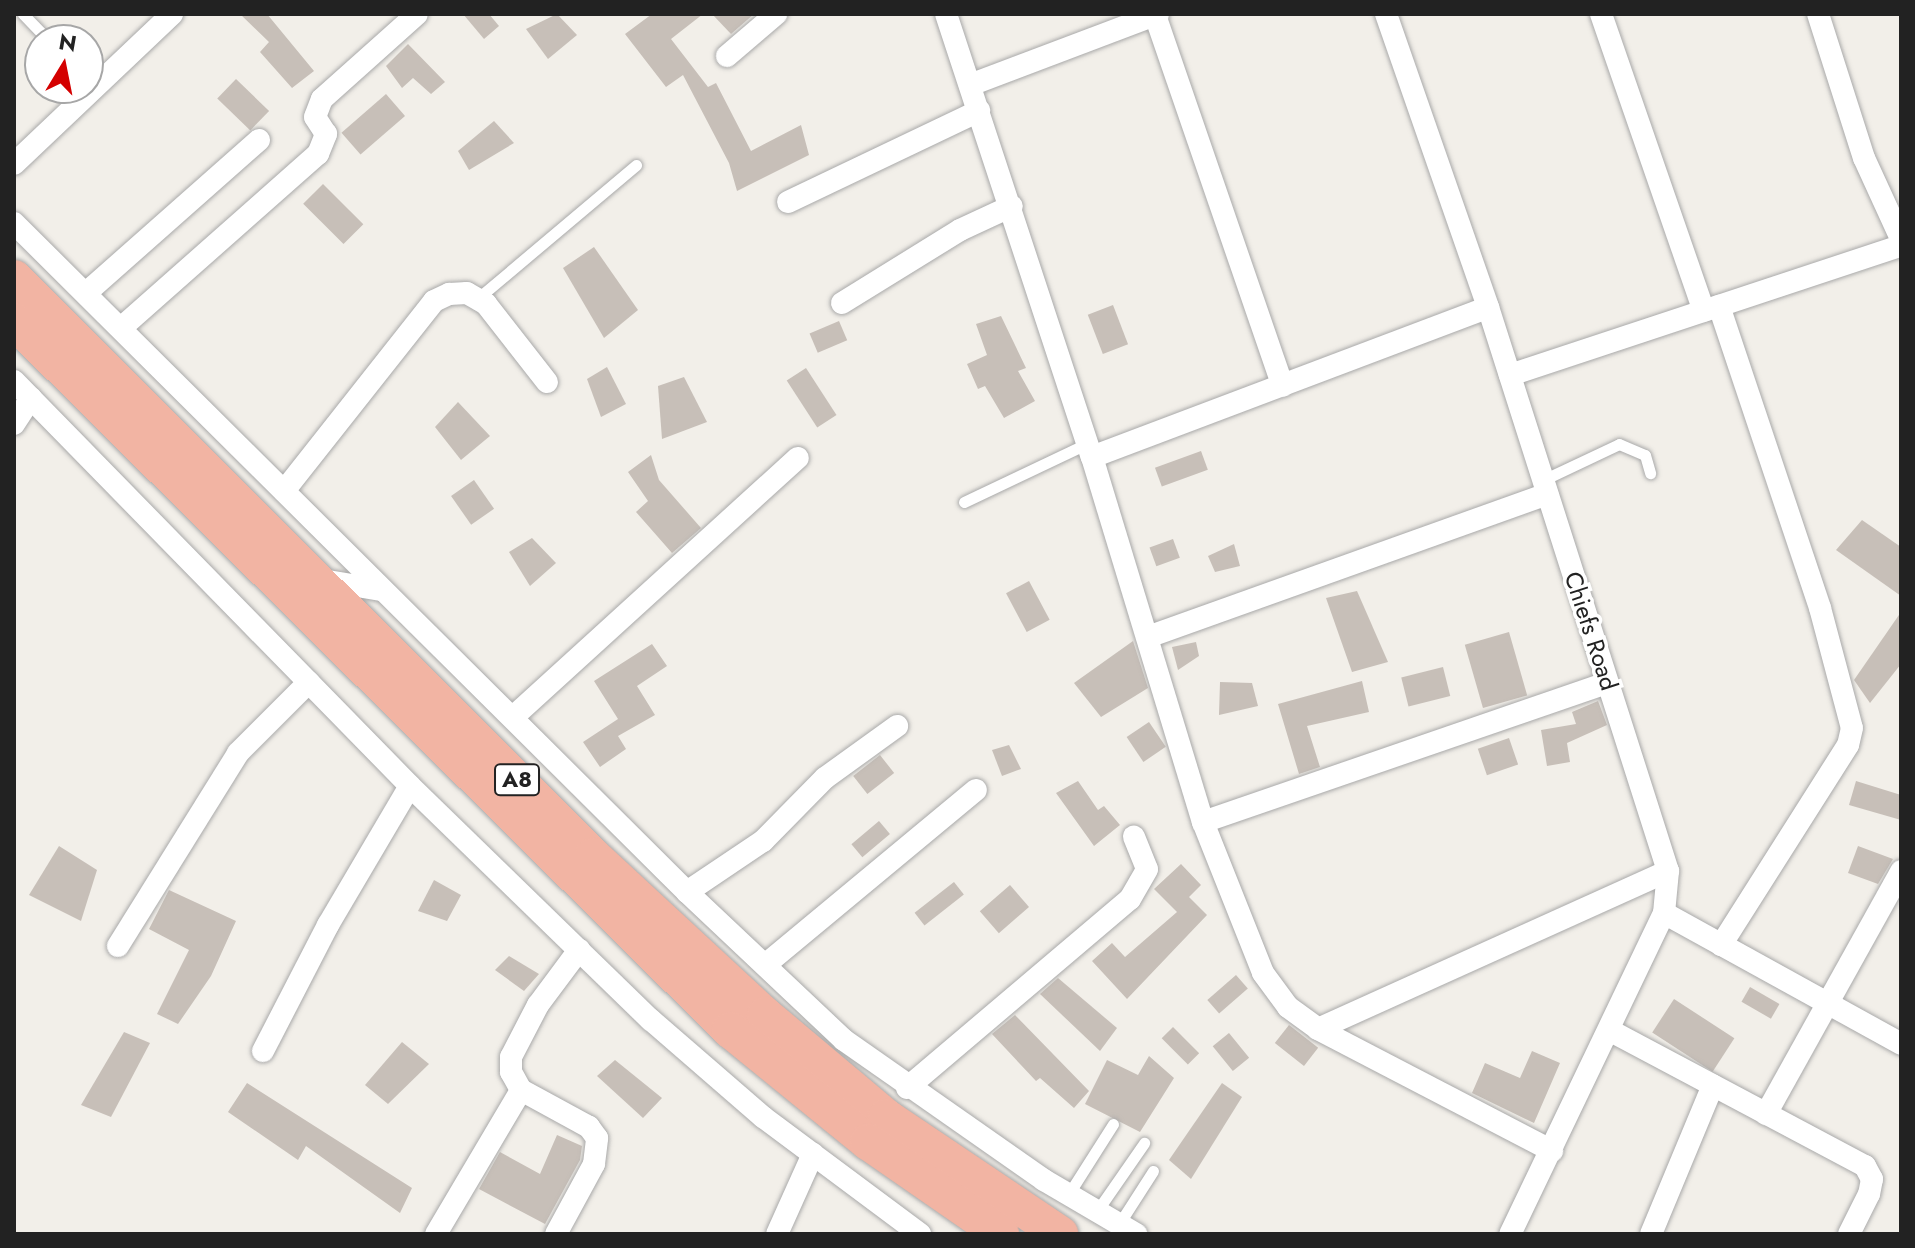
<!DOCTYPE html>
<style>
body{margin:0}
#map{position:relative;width:1915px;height:1248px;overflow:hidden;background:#f2efe9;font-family:Jost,sans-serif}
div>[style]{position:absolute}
.building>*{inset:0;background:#c7bfb8;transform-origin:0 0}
.roads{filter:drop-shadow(0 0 2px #a9a9a9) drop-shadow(0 0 2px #a9a9a9)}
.service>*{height:11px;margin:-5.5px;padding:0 5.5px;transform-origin:5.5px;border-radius:5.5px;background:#fff}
.minor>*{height:22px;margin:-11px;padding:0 11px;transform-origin:11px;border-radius:11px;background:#fff}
.trunk>*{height:36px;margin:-18px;padding:0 18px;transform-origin:18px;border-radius:18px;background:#f2b4a3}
span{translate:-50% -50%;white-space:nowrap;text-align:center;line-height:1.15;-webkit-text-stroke:7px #fff;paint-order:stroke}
.shield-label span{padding:2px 6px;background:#fff;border:2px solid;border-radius:6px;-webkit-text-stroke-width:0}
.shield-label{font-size:22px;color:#222;font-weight:700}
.street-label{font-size:24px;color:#222}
.frame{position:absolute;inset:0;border:16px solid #222;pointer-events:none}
.north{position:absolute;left:24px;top:24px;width:80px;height:80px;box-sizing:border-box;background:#fff;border:2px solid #a7a7a7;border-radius:50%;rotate:10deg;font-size:22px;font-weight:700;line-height:32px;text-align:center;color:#222}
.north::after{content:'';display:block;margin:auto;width:28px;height:36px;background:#d40000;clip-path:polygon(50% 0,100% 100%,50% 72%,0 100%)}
</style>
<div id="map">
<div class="building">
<i style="clip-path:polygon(240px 14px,267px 14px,314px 71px,292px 88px,260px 52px,269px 42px)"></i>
<i style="clip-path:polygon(463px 14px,489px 14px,499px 26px,484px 39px)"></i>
<i style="clip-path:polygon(557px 14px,577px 35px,548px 59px,526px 29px)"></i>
<i style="clip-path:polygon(652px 14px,703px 14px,671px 39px,708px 87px,716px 83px,751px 151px,801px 125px,809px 155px,737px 191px,729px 163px,683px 75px,666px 87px,625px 34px)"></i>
<i style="clip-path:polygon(712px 14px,754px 14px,731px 34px)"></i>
<i style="clip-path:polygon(408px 44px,445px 82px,431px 94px,413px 78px,402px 88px,386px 66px)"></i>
<i style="left:236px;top:79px;width:46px;height:27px;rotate:44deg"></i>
<i style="left:386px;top:94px;width:29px;height:59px;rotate:49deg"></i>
<i style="clip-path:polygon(494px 121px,514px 143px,469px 170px,458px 151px)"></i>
<i style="left:323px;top:184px;width:57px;height:28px;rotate:45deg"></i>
<i style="clip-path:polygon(594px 247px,638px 310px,604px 338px,563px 268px)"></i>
<i style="left:1113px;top:305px;width:42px;height:27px;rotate:69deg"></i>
<i style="clip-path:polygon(1001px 316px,1026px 368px,1018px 371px,1035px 401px,1004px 418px,985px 386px,978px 389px,967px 364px,987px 355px,976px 324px)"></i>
<i style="left:839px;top:321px;width:21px;height:32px;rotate:67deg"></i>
<i style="clip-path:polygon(607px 367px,626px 404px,601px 417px,587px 379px)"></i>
<i style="left:806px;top:368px;width:56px;height:23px;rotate:57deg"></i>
<i style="clip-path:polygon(684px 377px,707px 422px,662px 439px,658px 386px)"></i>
<i style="clip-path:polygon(458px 402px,490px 436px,461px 460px,435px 427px)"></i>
<i style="left:1201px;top:451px;width:20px;height:49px;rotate:70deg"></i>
<i style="clip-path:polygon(651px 455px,659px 480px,701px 528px,672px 553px,636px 512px,648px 501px,628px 472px)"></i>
<i style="left:474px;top:480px;width:35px;height:28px;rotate:55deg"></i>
<i style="clip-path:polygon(1862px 520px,1901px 547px,1901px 596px,1836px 550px)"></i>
<i style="clip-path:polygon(532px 538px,556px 563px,530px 586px,509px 552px)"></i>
<i style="left:1173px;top:539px;width:20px;height:25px;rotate:70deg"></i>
<i style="clip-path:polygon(1234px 544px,1240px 566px,1215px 572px,1208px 556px)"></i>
<i style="left:1029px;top:581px;width:44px;height:26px;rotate:62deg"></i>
<i style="clip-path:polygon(1357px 591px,1388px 662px,1352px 672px,1326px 598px)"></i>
<i style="clip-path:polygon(1901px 612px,1901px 664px,1870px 703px,1854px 680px)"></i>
<i style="left:1509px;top:632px;width:66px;height:46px;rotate:74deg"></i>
<i style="clip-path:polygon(1133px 641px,1148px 688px,1101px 717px,1074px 683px)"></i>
<i style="clip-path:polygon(1196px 642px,1199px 656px,1178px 670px,1172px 647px)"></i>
<i style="clip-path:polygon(652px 644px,667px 666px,637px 686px,655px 715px,618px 736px,626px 749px,600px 767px,583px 742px,618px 719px,594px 681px)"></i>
<i style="left:1443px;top:667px;width:30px;height:43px;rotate:76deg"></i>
<i style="clip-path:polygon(1362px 681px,1369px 712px,1307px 726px,1320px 767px,1299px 774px,1278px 704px)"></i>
<i style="clip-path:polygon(1220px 682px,1252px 683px,1258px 706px,1219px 715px)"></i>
<i style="clip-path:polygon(1598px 701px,1607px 725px,1567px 743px,1570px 762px,1547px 766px,1541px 730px,1576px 724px,1572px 712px)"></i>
<i style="left:1149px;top:722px;width:30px;height:27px;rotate:56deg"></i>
<i style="left:1509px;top:738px;width:28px;height:33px;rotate:71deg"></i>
<i style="clip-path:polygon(1009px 745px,1021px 769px,1002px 776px,992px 750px)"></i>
<i style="left:880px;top:755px;width:23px;height:34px;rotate:52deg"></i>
<i style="clip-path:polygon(1078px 781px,1098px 810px,1104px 806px,1120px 825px,1094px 846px,1056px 793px)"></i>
<i style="clip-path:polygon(1856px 781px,1901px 795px,1901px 820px,1849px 805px)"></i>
<i style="left:879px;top:821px;width:17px;height:36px;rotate:50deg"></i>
<i style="clip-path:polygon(59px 846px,97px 870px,81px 921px,29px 895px)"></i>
<i style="clip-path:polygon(1858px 846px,1893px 859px,1878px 884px,1848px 873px)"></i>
<i style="clip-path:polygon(1181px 864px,1201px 885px,1189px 897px,1207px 915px,1127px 999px,1092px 961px,1112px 943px,1125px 957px,1177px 912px,1154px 889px)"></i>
<i style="clip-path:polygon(434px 880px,461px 895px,447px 921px,418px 911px)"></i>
<i style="left:954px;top:882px;width:16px;height:50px;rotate:52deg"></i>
<i style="left:1010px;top:885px;width:29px;height:40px;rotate:49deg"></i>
<i style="clip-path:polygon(169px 890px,236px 921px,211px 976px,178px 1024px,157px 1014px,189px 950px,149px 929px)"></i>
<i style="clip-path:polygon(509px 956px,539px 974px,524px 991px,495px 970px)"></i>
<i style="left:1236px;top:975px;width:18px;height:38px;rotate:49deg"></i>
<i style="clip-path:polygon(1058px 978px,1117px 1028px,1100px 1051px,1040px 994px)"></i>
<i style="left:1750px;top:987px;width:34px;height:17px;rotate:30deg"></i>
<i style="left:1674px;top:999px;width:72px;height:40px;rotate:33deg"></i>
<i style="clip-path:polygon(1015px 1015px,1089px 1091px,1074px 1108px,1040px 1078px,1036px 1081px,992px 1034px)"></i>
<i style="left:1289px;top:1025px;width:37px;height:23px;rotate:38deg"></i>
<i style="left:1173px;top:1027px;width:37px;height:16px;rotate:45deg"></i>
<i style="clip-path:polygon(124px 1032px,150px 1043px,111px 1117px,81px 1105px)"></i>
<i style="left:1229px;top:1033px;width:32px;height:21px;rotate:51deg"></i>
<i style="clip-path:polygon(402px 1042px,429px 1064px,388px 1104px,365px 1085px)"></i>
<i style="clip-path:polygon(1532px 1051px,1560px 1063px,1534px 1123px,1472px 1093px,1485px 1063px,1520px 1078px)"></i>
<i style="clip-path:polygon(1149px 1056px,1174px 1078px,1140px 1132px,1085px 1104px,1107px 1060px,1138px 1075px)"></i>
<i style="clip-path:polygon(615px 1060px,662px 1098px,643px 1118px,597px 1076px)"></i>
<i style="clip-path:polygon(247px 1083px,412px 1188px,400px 1213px,306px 1146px,298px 1160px,228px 1112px)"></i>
<i style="clip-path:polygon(1222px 1083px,1242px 1097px,1191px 1179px,1169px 1160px)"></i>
<i style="clip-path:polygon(557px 1135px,582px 1146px,580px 1160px,545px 1224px,479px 1189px,500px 1152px,540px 1174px)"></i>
</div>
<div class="roads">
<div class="service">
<i style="left:23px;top:14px;width:36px;rotate:46deg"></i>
<i style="left:477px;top:299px;width:208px;rotate:-40.1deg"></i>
<i style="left:1543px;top:480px;width:84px;rotate:-25.3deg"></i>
<i style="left:1619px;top:444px;width:28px;rotate:23deg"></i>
<i style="left:1645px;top:455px;width:19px;rotate:74deg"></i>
<i style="left:964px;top:502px;width:137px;rotate:-25.4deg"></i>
<i style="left:1068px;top:1195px;width:84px;rotate:-57.6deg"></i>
<i style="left:1097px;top:1211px;width:83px;rotate:-55.3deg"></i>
<i style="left:1119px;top:1224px;width:63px;rotate:-57.3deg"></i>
</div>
<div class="minor">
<i style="left:946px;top:14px;width:466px;rotate:71.8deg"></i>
<i style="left:1092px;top:457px;width:382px;rotate:73.1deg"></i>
<i style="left:1203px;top:822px;width:162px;rotate:68.3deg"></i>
<i style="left:1263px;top:973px;width:42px;rotate:53.7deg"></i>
<i style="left:1288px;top:1007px;width:37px;rotate:36deg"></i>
<i style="left:1318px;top:1029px;width:264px;rotate:27.5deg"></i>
<i style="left:1386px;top:14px;width:310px;rotate:70.8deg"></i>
<i style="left:1488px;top:307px;width:592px;rotate:72.3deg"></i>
<i style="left:1668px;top:871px;width:42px;rotate:95.4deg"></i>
<i style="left:1664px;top:913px;width:356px;rotate:115.6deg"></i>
<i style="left:1601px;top:14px;width:314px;rotate:70.9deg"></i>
<i style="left:1818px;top:14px;width:151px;rotate:72.3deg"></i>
<i style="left:1864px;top:158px;width:89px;rotate:65.4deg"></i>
<i style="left:1155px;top:15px;width:392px;rotate:71deg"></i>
<i style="left:727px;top:56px;width:65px;rotate:-40.6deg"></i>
<i style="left:970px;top:85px;width:201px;rotate:-20.7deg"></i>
<i style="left:14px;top:164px;width:218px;rotate:-43.5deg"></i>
<i style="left:788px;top:202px;width:212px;rotate:-25.5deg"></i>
<i style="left:14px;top:223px;width:949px;rotate:44.83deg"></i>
<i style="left:687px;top:892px;width:216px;rotate:43.3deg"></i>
<i style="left:844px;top:1040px;width:244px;rotate:35deg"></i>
<i style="left:1044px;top:1180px;width:107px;rotate:30.4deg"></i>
<i style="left:86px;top:293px;width:231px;rotate:-41.5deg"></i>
<i style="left:842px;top:303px;width:139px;rotate:-31.7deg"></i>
<i style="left:960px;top:230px;width:57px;rotate:-24.8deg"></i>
<i style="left:1719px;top:306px;width:318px;rotate:71.5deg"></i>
<i style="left:1820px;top:608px;width:124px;rotate:75.1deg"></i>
<i style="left:1852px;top:728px;width:17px;rotate:103deg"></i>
<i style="left:1848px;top:745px;width:237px;rotate:122.4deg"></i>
<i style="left:121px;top:328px;width:263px;rotate:-41.5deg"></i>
<i style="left:318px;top:154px;width:22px;rotate:-68deg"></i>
<i style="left:326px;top:134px;width:20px;rotate:-123deg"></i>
<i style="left:315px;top:117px;width:19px;rotate:-69deg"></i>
<i style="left:322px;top:99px;width:127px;rotate:-41.8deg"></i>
<i style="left:1510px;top:375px;width:412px;rotate:-18.3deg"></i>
<i style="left:14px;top:381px;width:566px;rotate:45.64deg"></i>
<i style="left:410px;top:786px;width:336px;rotate:44.2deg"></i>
<i style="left:651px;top:1020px;width:148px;rotate:40.9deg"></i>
<i style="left:763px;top:1117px;width:196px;rotate:36.7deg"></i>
<i style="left:14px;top:424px;width:31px;rotate:-57deg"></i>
<i style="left:1092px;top:457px;width:423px;rotate:-20.7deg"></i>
<i style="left:284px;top:491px;width:242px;rotate:-51.7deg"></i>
<i style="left:434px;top:301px;width:17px;rotate:-25deg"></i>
<i style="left:449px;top:294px;width:18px;rotate:-3deg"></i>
<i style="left:467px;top:293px;width:22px;rotate:30deg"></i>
<i style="left:486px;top:304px;width:99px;rotate:52deg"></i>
<i style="left:316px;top:579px;width:67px;rotate:9.5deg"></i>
<i style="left:1148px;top:637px;width:424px;rotate:-19.7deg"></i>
<i style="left:513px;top:717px;width:385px;rotate:-42.3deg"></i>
<i style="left:1203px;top:822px;width:427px;rotate:-19deg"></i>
<i style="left:687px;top:892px;width:92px;rotate:-33.9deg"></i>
<i style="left:763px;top:841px;width:88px;rotate:-45.5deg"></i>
<i style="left:825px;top:778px;width:89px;rotate:-35.8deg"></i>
<i style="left:1664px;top:913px;width:271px;rotate:28.9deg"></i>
<i style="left:118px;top:946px;width:227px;rotate:-58.1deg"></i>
<i style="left:238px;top:753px;width:100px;rotate:-45deg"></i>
<i style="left:765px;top:965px;width:274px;rotate:-39.7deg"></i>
<i style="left:1318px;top:1029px;width:384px;rotate:-24.3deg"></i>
<i style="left:1609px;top:1030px;width:290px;rotate:28deg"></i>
<i style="left:1865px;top:1166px;width:15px;rotate:62deg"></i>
<i style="left:1872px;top:1179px;width:15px;rotate:101deg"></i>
<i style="left:1869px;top:1194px;width:45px;rotate:116.6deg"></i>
<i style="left:263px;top:1051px;width:142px;rotate:-62.7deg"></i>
<i style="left:328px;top:925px;width:161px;rotate:-59.5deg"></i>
<i style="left:907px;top:1088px;width:292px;rotate:-40.3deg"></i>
<i style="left:1130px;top:899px;width:34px;rotate:-60deg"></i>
<i style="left:1147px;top:869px;width:35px;rotate:-112deg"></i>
<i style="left:1766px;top:1114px;width:278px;rotate:-60.9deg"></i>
<i style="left:436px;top:1234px;width:167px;rotate:-59.4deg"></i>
<i style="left:556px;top:1234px;width:80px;rotate:-61.5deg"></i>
<i style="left:594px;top:1164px;width:26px;rotate:-83deg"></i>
<i style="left:597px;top:1138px;width:14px;rotate:-126deg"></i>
<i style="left:589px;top:1127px;width:77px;rotate:-151.4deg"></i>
<i style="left:521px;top:1090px;width:21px;rotate:-119deg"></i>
<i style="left:511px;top:1072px;width:15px;rotate:-90deg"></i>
<i style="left:511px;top:1057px;width:59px;rotate:-62.6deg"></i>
<i style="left:538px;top:1005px;width:69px;rotate:-53.3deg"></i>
<i style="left:777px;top:1234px;width:88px;rotate:-65.8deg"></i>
<i style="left:1651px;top:1234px;width:161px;rotate:-67.4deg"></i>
</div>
<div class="trunk">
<i style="left:14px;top:278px;width:818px;rotate:44.95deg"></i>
<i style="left:593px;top:856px;width:234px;rotate:42.8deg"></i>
<i style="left:765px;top:1015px;width:158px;rotate:40.1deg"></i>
<i style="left:886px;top:1117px;width:210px;rotate:33.9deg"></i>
<i style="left:14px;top:321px;width:1008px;rotate:44.72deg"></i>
<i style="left:730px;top:1030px;width:178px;rotate:39.1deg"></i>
<i style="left:868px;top:1142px;width:162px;rotate:34.7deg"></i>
</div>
</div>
<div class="shield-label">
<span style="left:517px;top:780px">A8</span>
</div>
<div class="street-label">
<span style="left:1591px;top:631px;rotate:72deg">Chiefs Road</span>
</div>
<div class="frame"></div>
<div class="north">N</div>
</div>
